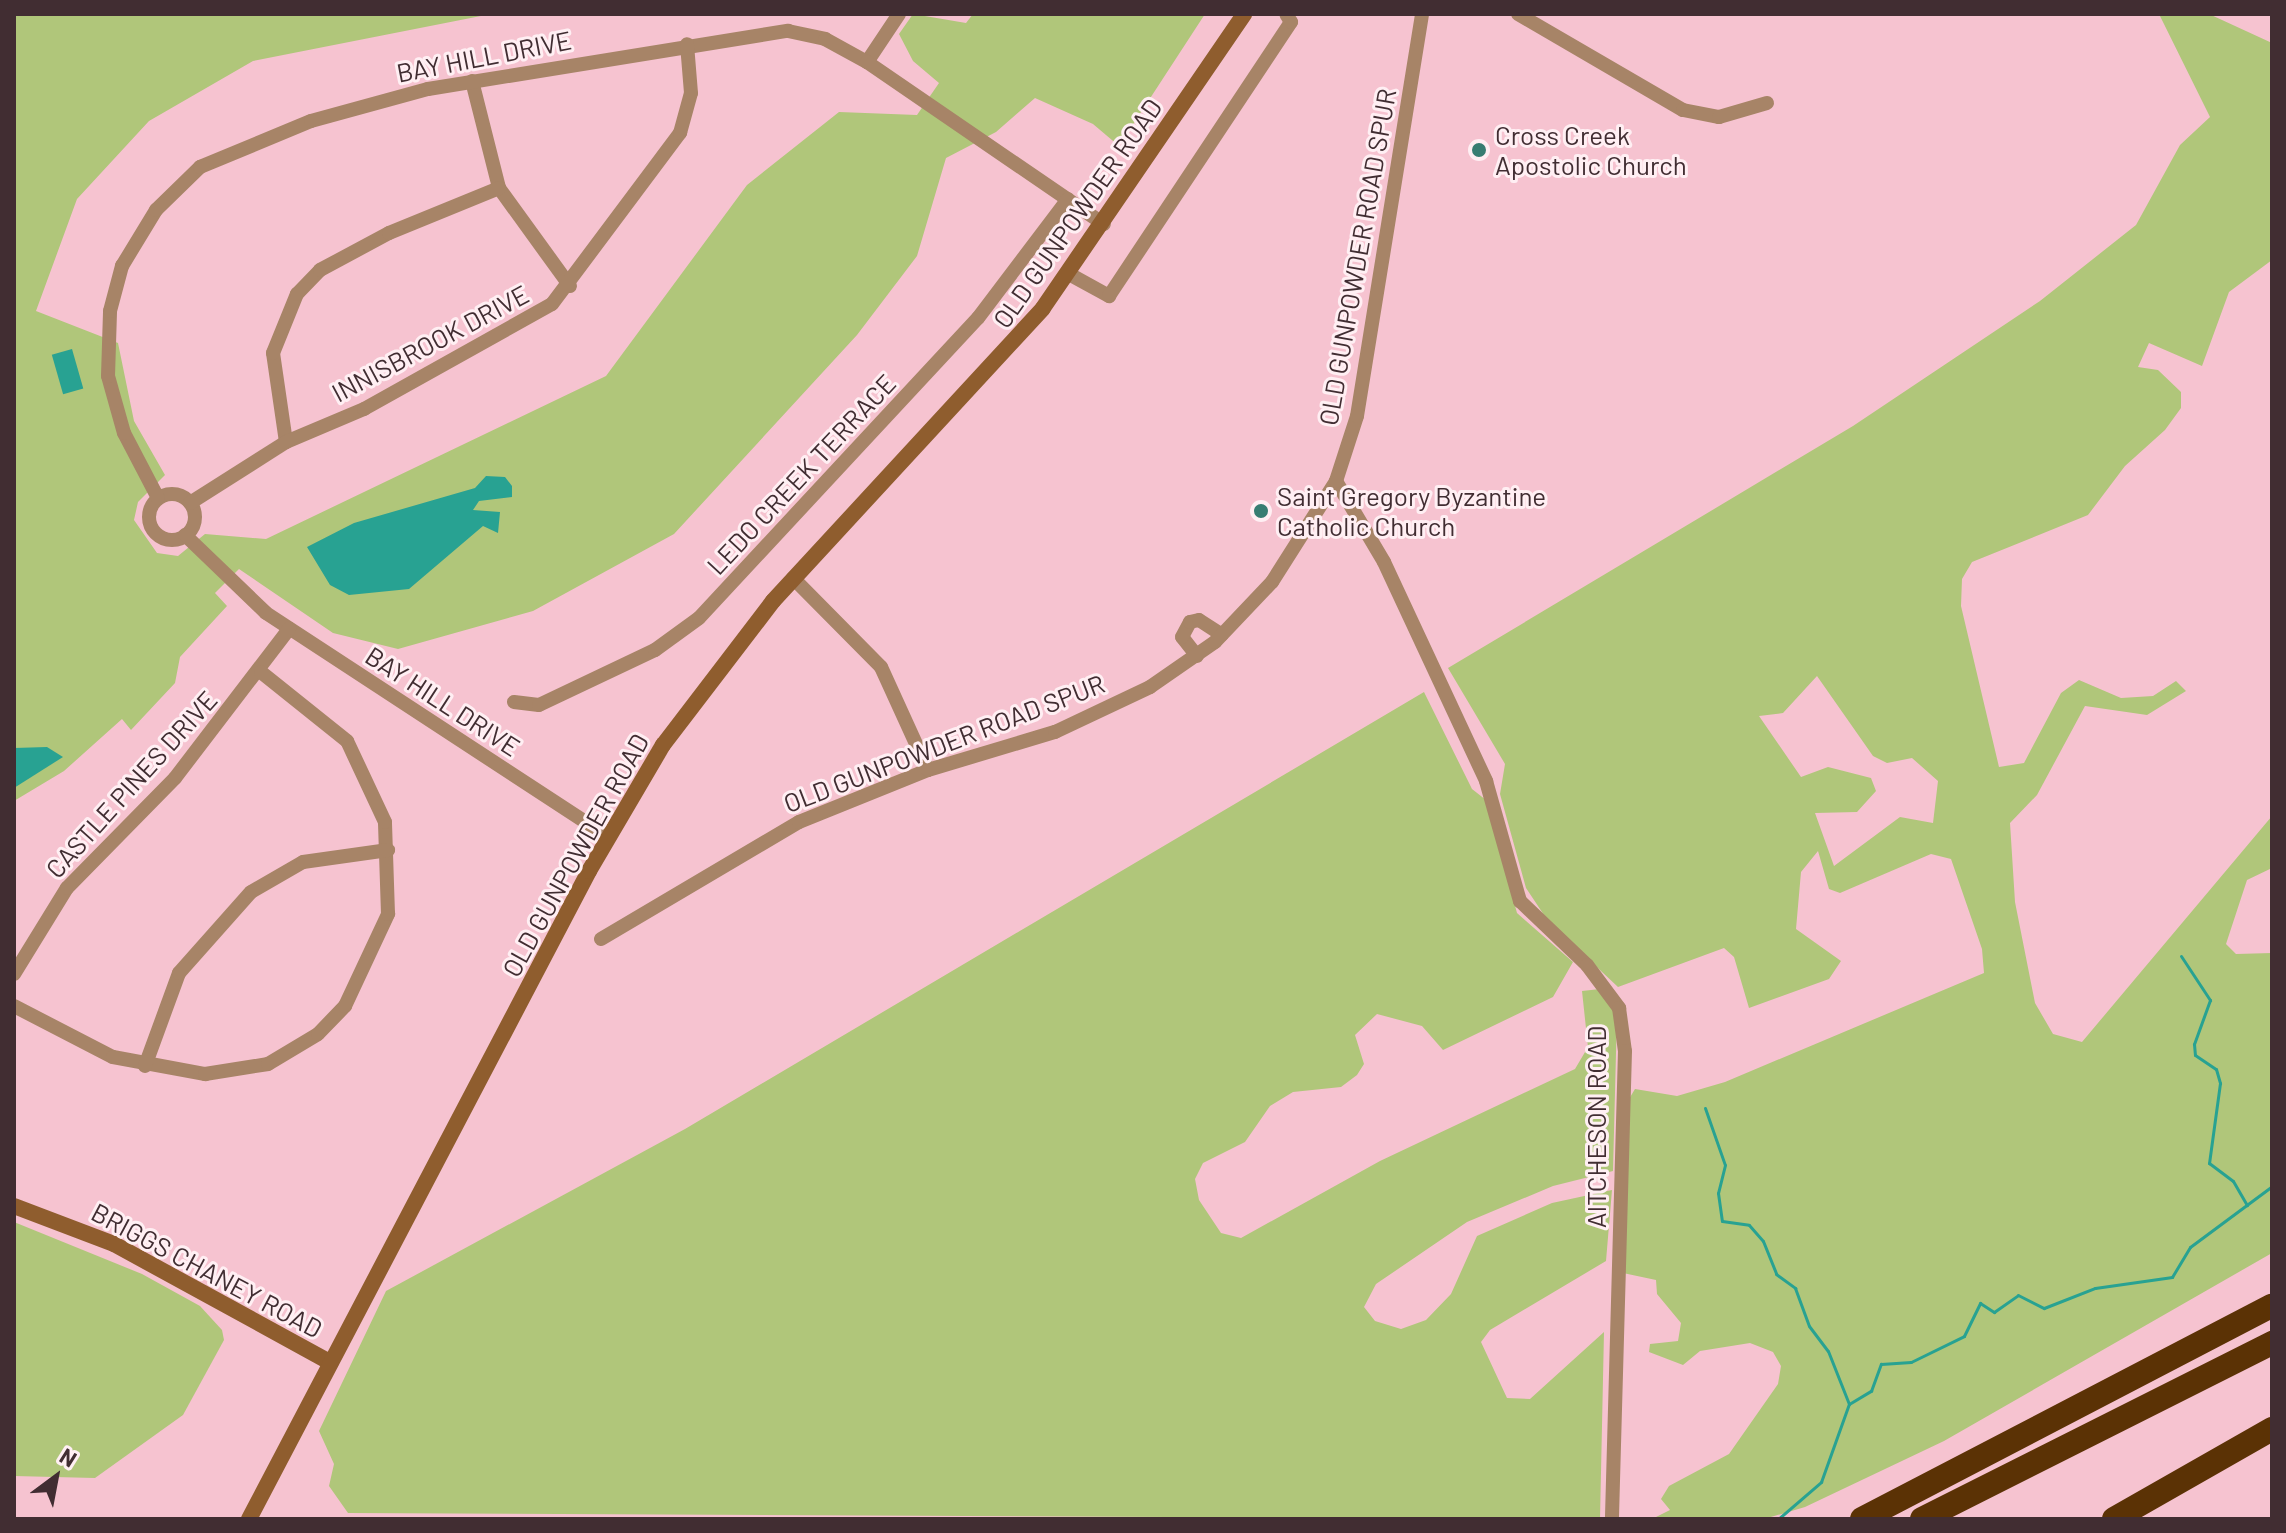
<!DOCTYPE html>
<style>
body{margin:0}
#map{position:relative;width:2286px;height:1533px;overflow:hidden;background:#f6c3d0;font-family:Barlow,sans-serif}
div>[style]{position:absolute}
.green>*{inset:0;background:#b0c67a}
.water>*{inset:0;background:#28a292;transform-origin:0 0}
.stream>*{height:3px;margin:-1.5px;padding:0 1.5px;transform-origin:1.5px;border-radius:1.5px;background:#28a292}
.minor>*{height:14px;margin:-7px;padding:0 7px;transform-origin:7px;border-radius:7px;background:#a78467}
.minor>.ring{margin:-7px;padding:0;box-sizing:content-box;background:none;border:14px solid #a78467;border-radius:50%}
.secondary>*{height:16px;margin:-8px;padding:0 8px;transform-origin:8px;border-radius:8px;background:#8f5d2e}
.motorway>*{height:24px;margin:-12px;padding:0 12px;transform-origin:12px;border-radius:12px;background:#5b3205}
.dots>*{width:22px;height:22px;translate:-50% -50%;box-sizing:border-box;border:4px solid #ffeff3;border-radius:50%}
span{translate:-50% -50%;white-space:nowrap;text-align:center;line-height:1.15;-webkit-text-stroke:6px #ffeff3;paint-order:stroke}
.street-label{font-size:26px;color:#412d32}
.poi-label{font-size:26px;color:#412d32}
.left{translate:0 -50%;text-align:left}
.frame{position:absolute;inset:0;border:16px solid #412d32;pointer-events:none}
.north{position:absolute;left:16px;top:1437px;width:80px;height:80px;-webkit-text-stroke:6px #ffeff3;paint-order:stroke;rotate:32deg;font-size:22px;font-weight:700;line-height:32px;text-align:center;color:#412d32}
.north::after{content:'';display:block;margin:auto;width:28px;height:36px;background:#412d32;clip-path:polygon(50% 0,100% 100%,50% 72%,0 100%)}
</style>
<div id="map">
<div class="green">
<i style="clip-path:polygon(14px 14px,491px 14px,253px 61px,149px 121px,77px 199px,36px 311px,118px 343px,134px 421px,165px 475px,138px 502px,134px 520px,157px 553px,178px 556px,205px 534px,266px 539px,606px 376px,747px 185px,839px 112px,917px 115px,939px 83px,913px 61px,899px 34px,913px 14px,966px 23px,973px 14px,1205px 14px,1119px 146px,1093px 124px,1035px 98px,996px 132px,946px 158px,917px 256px,857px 335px,674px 534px,533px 611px,398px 649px,333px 633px,239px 569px,215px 593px,227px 606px,180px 657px,175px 683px,131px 730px,122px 719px,64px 771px,14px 801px)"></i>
<i style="clip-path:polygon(evenodd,2159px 14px,2209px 14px,2272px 43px,2272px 260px,2229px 292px,2202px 366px,2149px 343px,2138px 367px,2158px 370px,2181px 392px,2181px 408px,2165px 430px,2125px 466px,2088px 515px,1972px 562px,1962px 579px,1961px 606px,1999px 767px,2024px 763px,2061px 693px,2079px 680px,2121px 698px,2153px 696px,2176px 681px,2186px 691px,2147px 715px,2085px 706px,2037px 795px,2010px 823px,2015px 902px,2035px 1003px,2053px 1034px,2082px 1042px,2272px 816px,2272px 868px,2247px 880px,2226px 944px,2236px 954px,2272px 953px,2272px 1253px,1944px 1441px,1805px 1507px,1764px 1519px,1652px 1519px,1670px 1510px,1661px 1499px,1669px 1486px,1729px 1454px,1778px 1384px,1781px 1366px,1773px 1352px,1750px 1343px,1700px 1351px,1683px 1365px,1649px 1352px,1650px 1344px,1678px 1341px,1681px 1323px,1657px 1294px,1656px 1280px,1623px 1273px,1629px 1099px,1635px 1089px,1677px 1096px,1725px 1082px,1984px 973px,1982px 949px,1951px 859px,1931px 854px,1840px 893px,1829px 889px,1818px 851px,1801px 872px,1796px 929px,1841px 961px,1829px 979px,1749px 1008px,1734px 957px,1724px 948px,1618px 987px,1548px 921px,1526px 888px,1500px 794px,1505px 764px,1448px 668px,1853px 426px,2040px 301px,2136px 225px,2180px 145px,2210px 117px,2159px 14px,1817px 676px,1873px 756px,1887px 763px,1912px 758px,1938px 781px,1933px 823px,1900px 817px,1834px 866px,1815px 813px,1857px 812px,1876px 791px,1871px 778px,1828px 767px,1801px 777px,1759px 716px,1783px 713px,1817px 676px)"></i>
<i style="clip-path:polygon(1424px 692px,1472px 789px,1486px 800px,1517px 913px,1573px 962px,1553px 997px,1443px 1050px,1422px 1026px,1377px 1014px,1355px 1035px,1364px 1064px,1357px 1075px,1341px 1087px,1293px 1092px,1270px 1106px,1245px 1142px,1203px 1163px,1195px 1179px,1199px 1200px,1221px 1233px,1241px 1238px,1380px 1161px,1575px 1069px,1588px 1047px,1582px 991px,1600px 989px,1617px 1014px,1613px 1171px,1553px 1186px,1467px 1222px,1376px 1284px,1364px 1307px,1375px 1321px,1401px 1329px,1426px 1320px,1451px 1294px,1477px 1236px,1552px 1203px,1612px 1190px,1606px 1261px,1490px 1330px,1481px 1342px,1507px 1398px,1530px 1399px,1604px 1332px,1600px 1519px,348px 1513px,329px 1486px,334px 1464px,319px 1431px,386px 1291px,685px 1129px)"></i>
<i style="clip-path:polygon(14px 1222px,142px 1274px,200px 1306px,222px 1330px,224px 1340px,183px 1415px,95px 1478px,14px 1476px)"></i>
</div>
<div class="water">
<i style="left:72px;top:349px;width:41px;height:21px;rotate:74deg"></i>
<i style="clip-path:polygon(486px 476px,505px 477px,512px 486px,512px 497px,479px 501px,473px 510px,500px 512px,498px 533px,483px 526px,409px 589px,349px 595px,330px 585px,307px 547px,354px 523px,475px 488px)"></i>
<i style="clip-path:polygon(47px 747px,63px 757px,14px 788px,14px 748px)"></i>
</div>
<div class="stream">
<i style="left:2181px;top:956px;width:53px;rotate:56.6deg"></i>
<i style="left:2210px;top:1000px;width:47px;rotate:110deg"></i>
<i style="left:2194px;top:1044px;width:11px;rotate:85deg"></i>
<i style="left:2195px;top:1055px;width:25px;rotate:34deg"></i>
<i style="left:2216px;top:1069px;width:15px;rotate:74deg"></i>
<i style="left:2220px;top:1083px;width:81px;rotate:97.8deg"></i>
<i style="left:2209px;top:1163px;width:30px;rotate:37deg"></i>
<i style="left:2233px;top:1181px;width:28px;rotate:60deg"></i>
<i style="left:1705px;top:1108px;width:60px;rotate:70.7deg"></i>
<i style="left:1725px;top:1165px;width:29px;rotate:104deg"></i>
<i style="left:1718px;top:1193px;width:28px;rotate:82deg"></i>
<i style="left:1722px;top:1221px;width:27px;rotate:8deg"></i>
<i style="left:1749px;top:1225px;width:21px;rotate:49deg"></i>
<i style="left:1763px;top:1241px;width:35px;rotate:68deg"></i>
<i style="left:1776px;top:1274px;width:24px;rotate:36deg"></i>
<i style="left:1795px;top:1288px;width:40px;rotate:69.8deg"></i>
<i style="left:1809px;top:1326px;width:31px;rotate:53deg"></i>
<i style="left:1828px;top:1351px;width:57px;rotate:68.4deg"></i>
<i style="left:1778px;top:1519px;width:57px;rotate:-40.7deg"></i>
<i style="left:1821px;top:1482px;width:83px;rotate:-70.3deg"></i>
<i style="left:1849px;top:1404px;width:26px;rotate:-31deg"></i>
<i style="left:1871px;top:1391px;width:29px;rotate:-70deg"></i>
<i style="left:1881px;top:1364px;width:30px;rotate:-4deg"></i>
<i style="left:1911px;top:1362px;width:59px;rotate:-26.1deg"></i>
<i style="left:1964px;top:1336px;width:37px;rotate:-64deg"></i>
<i style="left:1980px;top:1303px;width:17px;rotate:33deg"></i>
<i style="left:1994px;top:1312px;width:29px;rotate:-35deg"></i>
<i style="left:2018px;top:1295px;width:29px;rotate:27deg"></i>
<i style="left:2044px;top:1308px;width:55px;rotate:-21.4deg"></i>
<i style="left:2095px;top:1288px;width:78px;rotate:-8.1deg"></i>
<i style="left:2172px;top:1277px;width:35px;rotate:-59deg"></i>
<i style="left:2190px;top:1247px;width:102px;rotate:-36.6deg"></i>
</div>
<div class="minor">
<i style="left:1518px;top:14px;width:191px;rotate:30.2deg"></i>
<i style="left:1683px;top:110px;width:37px;rotate:11deg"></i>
<i style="left:1719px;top:117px;width:50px;rotate:-16.3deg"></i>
<i style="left:867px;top:62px;width:58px;rotate:-56.3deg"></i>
<i style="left:472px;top:81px;width:110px;rotate:75.8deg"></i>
<i style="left:499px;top:188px;width:121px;rotate:54.1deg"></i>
<i style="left:1069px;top:274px;width:46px;rotate:28.8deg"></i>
<i style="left:1109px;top:296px;width:329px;rotate:-56.4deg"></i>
<i style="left:1291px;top:22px;width:9px;rotate:-122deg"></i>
<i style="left:286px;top:442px;width:90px;rotate:-98.3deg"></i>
<i style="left:273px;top:353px;width:64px;rotate:-67.9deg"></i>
<i style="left:297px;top:294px;width:33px;rotate:-46deg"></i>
<i style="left:320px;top:270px;width:78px;rotate:-28.2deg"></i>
<i style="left:389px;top:233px;width:119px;rotate:-22.2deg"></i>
<i style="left:1336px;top:481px;width:94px;rotate:59.3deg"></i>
<i style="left:1384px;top:562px;width:242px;rotate:65deg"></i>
<i style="left:1486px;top:781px;width:125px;rotate:74.2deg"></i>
<i style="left:1520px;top:901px;width:93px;rotate:43.7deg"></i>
<i style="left:1587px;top:965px;width:54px;rotate:53.3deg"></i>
<i style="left:1619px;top:1008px;width:43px;rotate:82.1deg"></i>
<i style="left:1625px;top:1051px;width:468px;rotate:91.6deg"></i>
<i class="ring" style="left:149px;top:494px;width:32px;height:32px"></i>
<i style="left:158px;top:498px;width:73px;rotate:-117.6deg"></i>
<i style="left:124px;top:433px;width:59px;rotate:-105.7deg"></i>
<i style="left:108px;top:376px;width:65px;rotate:-88.2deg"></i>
<i style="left:110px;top:311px;width:47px;rotate:-75.1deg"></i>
<i style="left:122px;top:266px;width:66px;rotate:-58.7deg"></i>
<i style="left:156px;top:210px;width:62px;rotate:-44.3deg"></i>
<i style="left:200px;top:167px;width:120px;rotate:-22.5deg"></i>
<i style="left:311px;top:121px;width:121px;rotate:-15.3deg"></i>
<i style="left:428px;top:89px;width:365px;rotate:-9.2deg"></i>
<i style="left:788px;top:31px;width:38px;rotate:12deg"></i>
<i style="left:825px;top:39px;width:48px;rotate:28.7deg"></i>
<i style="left:867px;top:62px;width:287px;rotate:34.4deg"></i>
<i style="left:190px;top:503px;width:114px;rotate:-32.4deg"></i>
<i style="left:286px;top:442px;width:85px;rotate:-22.9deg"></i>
<i style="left:364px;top:409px;width:215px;rotate:-29.2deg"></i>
<i style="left:552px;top:304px;width:214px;rotate:-53.2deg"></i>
<i style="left:680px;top:133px;width:41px;rotate:-74.6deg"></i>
<i style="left:691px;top:93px;width:49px;rotate:-94.7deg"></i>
<i style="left:185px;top:535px;width:112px;rotate:43.9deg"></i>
<i style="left:266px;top:613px;width:409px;rotate:33.2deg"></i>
<i style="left:793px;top:578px;width:125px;rotate:45.3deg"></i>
<i style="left:881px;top:667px;width:113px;rotate:65.5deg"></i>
<i style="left:1197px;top:656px;width:24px;rotate:-128deg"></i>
<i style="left:1182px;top:637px;width:17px;rotate:-62deg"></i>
<i style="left:1190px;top:622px;width:9px;rotate:-13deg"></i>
<i style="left:1199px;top:620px;width:27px;rotate:33deg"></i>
<i style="left:514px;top:702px;width:25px;rotate:7deg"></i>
<i style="left:539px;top:705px;width:128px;rotate:-25.4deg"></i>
<i style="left:655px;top:650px;width:54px;rotate:-36deg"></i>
<i style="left:699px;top:618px;width:410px;rotate:-47.1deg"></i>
<i style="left:978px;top:318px;width:149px;rotate:-52.9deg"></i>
<i style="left:601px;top:939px;width:230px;rotate:-30.6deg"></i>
<i style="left:799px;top:822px;width:139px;rotate:-22deg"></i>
<i style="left:928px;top:770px;width:133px;rotate:-16.7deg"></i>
<i style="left:1055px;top:732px;width:105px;rotate:-25.3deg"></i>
<i style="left:1150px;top:687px;width:79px;rotate:-34.7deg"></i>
<i style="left:1215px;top:642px;width:83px;rotate:-46.5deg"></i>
<i style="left:1272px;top:582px;width:120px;rotate:-57.6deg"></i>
<i style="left:1336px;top:481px;width:68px;rotate:-72.1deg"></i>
<i style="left:1357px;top:416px;width:407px;rotate:-80.8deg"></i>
<i style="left:14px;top:974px;width:101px;rotate:-58.4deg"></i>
<i style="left:67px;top:888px;width:154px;rotate:-45.5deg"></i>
<i style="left:175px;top:778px;width:188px;rotate:-52.6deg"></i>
<i style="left:14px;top:1006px;width:111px;rotate:27.3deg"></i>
<i style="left:113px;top:1057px;width:94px;rotate:10.5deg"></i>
<i style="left:205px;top:1074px;width:64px;rotate:-9deg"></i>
<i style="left:268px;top:1064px;width:58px;rotate:-31deg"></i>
<i style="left:318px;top:1034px;width:39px;rotate:-46deg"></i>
<i style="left:345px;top:1006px;width:102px;rotate:-64.9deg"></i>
<i style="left:388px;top:914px;width:92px;rotate:-91.9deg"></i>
<i style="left:385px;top:822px;width:89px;rotate:-115.1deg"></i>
<i style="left:347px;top:741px;width:110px;rotate:-141.3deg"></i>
<i style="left:145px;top:1066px;width:99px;rotate:-69.9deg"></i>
<i style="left:179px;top:973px;width:108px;rotate:-48.4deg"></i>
<i style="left:251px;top:892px;width:60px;rotate:-30deg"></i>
<i style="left:303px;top:862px;width:86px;rotate:-8deg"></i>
</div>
<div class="secondary">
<i style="left:14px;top:1206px;width:107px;rotate:20.8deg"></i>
<i style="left:114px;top:1244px;width:247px;rotate:28.7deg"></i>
<i style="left:249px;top:1519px;width:732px;rotate:-62.31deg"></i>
<i style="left:589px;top:871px;width:146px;rotate:-59.6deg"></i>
<i style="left:663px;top:745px;width:181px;rotate:-52.6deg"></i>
<i style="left:773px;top:601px;width:398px;rotate:-47.3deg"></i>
<i style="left:1043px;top:308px;width:356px;rotate:-55.6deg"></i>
</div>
<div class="motorway">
<i style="left:1862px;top:1519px;width:462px;rotate:-27.5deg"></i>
<i style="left:1922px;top:1519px;width:392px;rotate:-26.7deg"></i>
<i style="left:2114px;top:1519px;width:182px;rotate:-29.7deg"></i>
</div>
<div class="dots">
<i style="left:1479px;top:150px;background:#377d72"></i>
<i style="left:1261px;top:511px;background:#377d72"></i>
</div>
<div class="street-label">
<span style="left:484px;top:56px;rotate:-11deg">BAY HILL DRIVE</span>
<span style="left:1077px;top:213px;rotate:-55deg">OLD GUNPOWDER ROAD</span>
<span style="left:1357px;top:257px;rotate:-80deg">OLD GUNPOWDER ROAD SPUR</span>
<span style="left:430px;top:343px;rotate:-28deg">INNISBROOK DRIVE</span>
<span style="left:801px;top:474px;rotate:-47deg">LEDO CREEK TERRACE</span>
<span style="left:443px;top:701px;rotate:33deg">BAY HILL DRIVE</span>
<span style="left:944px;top:743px;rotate:-21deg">OLD GUNPOWDER ROAD SPUR</span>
<span style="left:131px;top:784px;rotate:-48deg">CASTLE PINES DRIVE</span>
<span style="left:575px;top:855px;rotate:-61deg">OLD GUNPOWDER ROAD</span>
<span style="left:1596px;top:1127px;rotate:-90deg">AITCHESON ROAD</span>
<span style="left:207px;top:1270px;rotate:28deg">BRIGGS CHANEY ROAD</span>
</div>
<div class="poi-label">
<span class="left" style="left:1495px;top:150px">Cross Creek<br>Apostolic Church</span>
<span class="left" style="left:1277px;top:511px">Saint Gregory Byzantine<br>Catholic Church</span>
</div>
<div class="frame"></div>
<div class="north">N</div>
</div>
